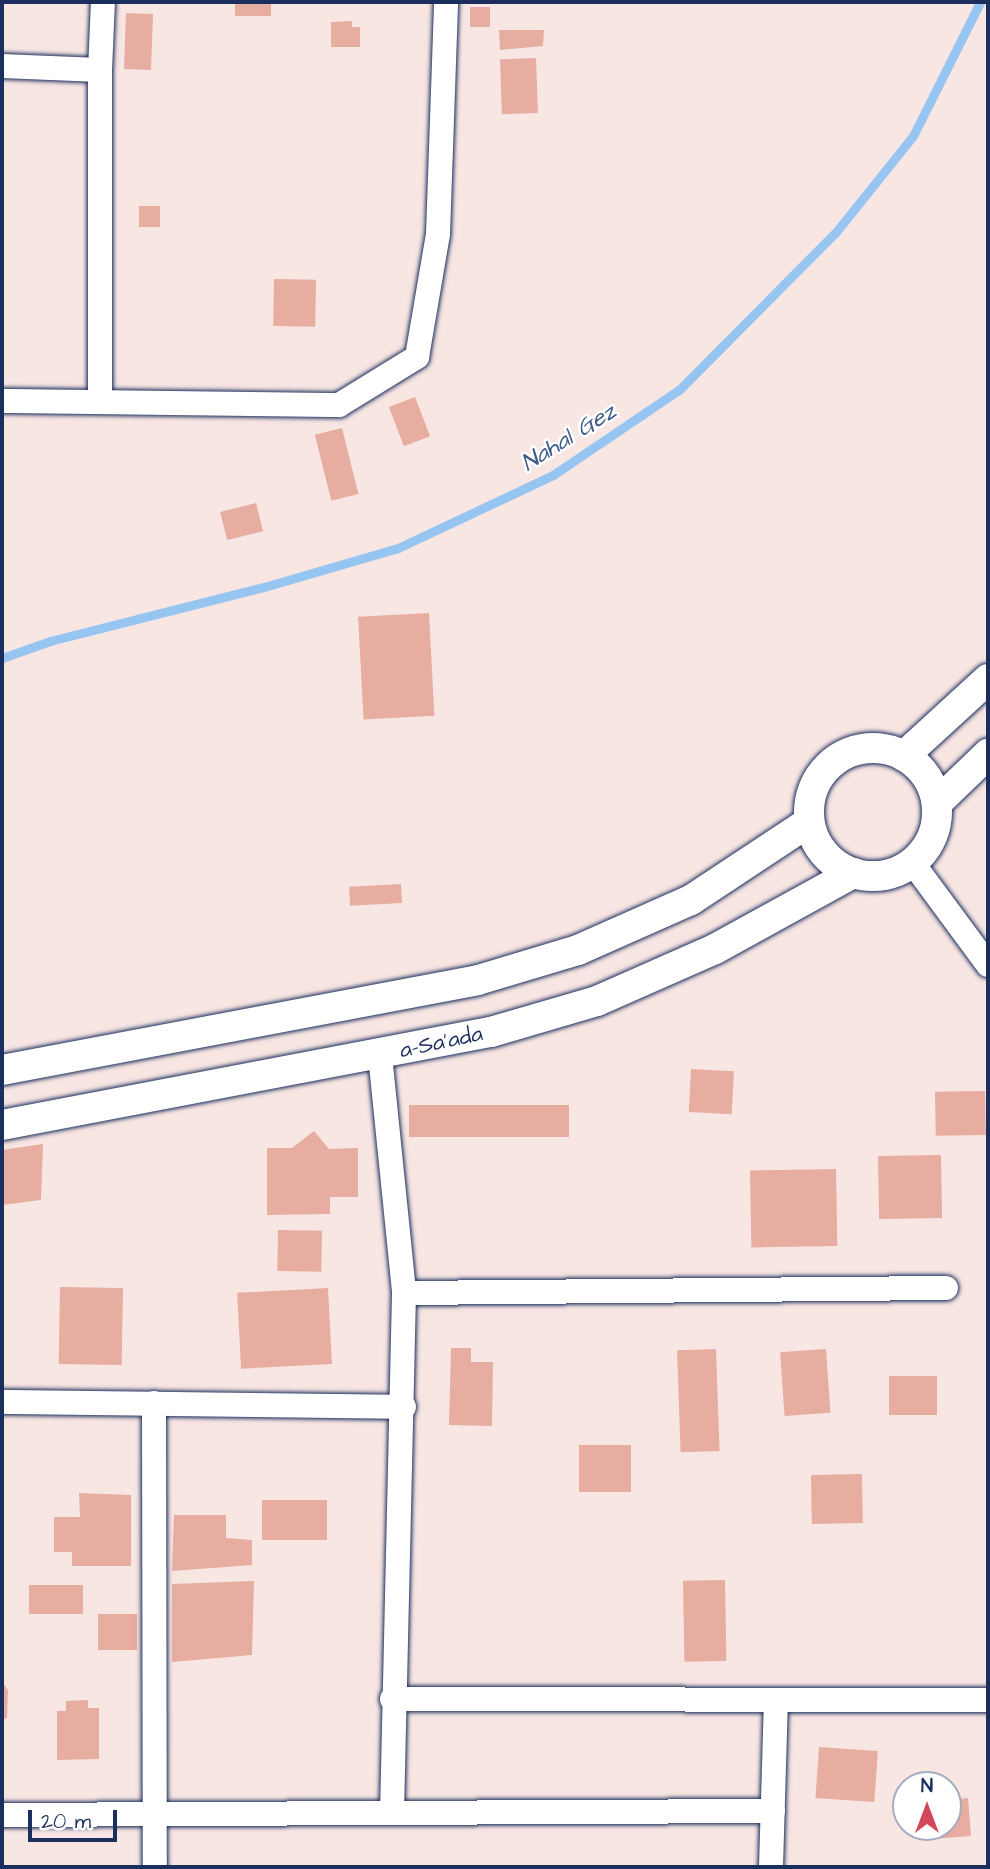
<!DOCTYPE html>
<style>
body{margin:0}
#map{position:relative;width:990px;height:1869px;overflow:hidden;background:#f8e6e3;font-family:"Architects Daughter",sans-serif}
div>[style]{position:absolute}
.stream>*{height:9px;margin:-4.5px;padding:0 4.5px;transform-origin:4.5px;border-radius:4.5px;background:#97c5f2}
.building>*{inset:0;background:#e7ada1;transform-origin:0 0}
.roads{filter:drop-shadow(0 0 2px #1b2f5e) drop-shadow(0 0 2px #1b2f5e)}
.minor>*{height:24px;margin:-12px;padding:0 12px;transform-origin:12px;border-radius:12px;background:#fff}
.tertiary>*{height:30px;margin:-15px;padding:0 15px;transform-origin:15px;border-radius:15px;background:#fff}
.tertiary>.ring{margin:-15px;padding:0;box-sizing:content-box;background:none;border:30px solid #fff;border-radius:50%}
span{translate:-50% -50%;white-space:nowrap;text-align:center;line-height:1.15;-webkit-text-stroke:5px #fff;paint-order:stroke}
.street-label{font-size:23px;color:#1b2f5e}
.water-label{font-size:24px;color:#405c8a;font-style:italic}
.frame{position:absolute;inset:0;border:4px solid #1b2f5e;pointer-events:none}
.north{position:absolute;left:892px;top:1771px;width:70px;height:70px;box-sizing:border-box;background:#fff;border:2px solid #a4acbf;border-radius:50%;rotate:0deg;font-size:19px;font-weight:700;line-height:28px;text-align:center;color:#1b2f5e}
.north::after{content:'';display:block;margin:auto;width:24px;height:32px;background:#d1495b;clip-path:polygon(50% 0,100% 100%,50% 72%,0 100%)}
.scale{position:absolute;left:28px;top:1810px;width:89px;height:32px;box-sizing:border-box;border:4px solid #1b2f5e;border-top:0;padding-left:9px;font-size:21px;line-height:24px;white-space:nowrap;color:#1b2f5e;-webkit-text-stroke:5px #fff;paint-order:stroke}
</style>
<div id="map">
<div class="stream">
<i style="left:2px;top:658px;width:51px;rotate:-19.5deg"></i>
<i style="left:50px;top:641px;width:221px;rotate:-14.2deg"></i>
<i style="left:264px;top:587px;width:140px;rotate:-16.2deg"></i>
<i style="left:398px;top:548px;width:171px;rotate:-25.2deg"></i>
<i style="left:553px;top:475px;width:153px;rotate:-34.1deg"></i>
<i style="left:680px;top:389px;width:221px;rotate:-45.2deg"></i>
<i style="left:836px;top:232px;width:123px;rotate:-51.3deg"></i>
<i style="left:913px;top:136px;width:150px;rotate:-63.4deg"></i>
</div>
<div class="building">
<i style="left:235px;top:2px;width:36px;height:14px"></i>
<i style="left:470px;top:7px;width:20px;height:20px"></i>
<i style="left:126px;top:13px;width:27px;height:56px;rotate:2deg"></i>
<i style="clip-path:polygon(352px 21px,352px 27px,360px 27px,360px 47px,331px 47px,331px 22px)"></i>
<i style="clip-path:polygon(499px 30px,544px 30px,543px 46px,500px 50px)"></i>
<i style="left:536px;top:58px;width:55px;height:36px;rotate:88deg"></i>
<i style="left:139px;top:206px;width:21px;height:21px"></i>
<i style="left:274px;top:279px;width:42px;height:47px;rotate:1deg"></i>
<i style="left:415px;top:397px;width:42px;height:28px;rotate:69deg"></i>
<i style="left:342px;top:428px;width:68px;height:28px;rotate:76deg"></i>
<i style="left:256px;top:503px;width:29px;height:37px;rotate:76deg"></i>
<i style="left:429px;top:613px;width:103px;height:71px;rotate:87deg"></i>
<i style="left:401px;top:884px;width:19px;height:52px;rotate:87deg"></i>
<i style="left:691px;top:1069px;width:43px;height:43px;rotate:3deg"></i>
<i style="left:985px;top:1091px;width:44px;height:50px;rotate:89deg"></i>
<i style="left:409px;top:1105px;width:160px;height:32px"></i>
<i style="clip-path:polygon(314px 1131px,329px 1149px,358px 1148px,358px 1197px,330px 1197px,330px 1214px,267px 1215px,267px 1148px,292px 1148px)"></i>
<i style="clip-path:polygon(43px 1144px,41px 1200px,2px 1205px,2px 1150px)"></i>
<i style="left:941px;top:1155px;width:63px;height:63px;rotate:89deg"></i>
<i style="left:836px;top:1169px;width:77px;height:86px;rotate:89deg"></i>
<i style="left:278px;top:1230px;width:44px;height:41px;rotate:1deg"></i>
<i style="left:60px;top:1287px;width:63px;height:77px;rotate:1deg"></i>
<i style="left:328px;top:1288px;width:76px;height:91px;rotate:87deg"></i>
<i style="clip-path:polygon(451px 1348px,471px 1348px,471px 1362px,493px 1362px,492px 1426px,449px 1425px)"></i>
<i style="left:716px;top:1349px;width:102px;height:39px;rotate:88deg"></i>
<i style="left:826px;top:1349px;width:64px;height:46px;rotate:86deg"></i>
<i style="left:889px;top:1376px;width:48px;height:39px"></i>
<i style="left:579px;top:1445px;width:52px;height:47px"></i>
<i style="left:862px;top:1474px;width:49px;height:51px;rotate:89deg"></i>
<i style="clip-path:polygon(79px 1493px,131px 1495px,131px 1566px,72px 1566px,72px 1552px,54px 1552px,54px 1517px,80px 1517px)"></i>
<i style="left:262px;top:1500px;width:65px;height:40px"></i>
<i style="clip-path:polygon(174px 1515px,226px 1515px,226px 1538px,252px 1540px,252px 1565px,172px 1571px)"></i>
<i style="left:725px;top:1580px;width:81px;height:42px;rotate:89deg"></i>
<i style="clip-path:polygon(254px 1581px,252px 1655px,172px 1662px,172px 1584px)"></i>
<i style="left:29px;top:1585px;width:54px;height:29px"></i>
<i style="left:98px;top:1614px;width:39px;height:36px"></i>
<i style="clip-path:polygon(2px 1682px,8px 1690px,7px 1718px,2px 1720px)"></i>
<i style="clip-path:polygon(88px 1700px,88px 1708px,99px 1708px,99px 1759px,57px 1760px,57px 1711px,66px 1711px,66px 1701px)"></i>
<i style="left:819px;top:1747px;width:59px;height:51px;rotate:4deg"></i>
<i style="clip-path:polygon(968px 1798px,971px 1836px,933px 1839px,932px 1827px,948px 1827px,948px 1800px)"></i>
</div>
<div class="roads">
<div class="minor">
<i style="left:2px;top:66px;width:98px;rotate:2.3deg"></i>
<i style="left:2px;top:401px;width:337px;rotate:0.7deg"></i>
<i style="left:339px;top:405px;width:92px;rotate:-31.6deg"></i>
<i style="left:417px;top:357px;width:125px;rotate:-80.3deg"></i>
<i style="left:438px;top:234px;width:232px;rotate:-88deg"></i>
<i style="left:100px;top:402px;width:332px;rotate:-90deg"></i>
<i style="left:100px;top:70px;width:68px;rotate:-87.5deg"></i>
<i style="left:912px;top:862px;width:128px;rotate:53.6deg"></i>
<i style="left:380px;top:1055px;width:239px;rotate:84.2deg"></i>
<i style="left:404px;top:1293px;width:519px;rotate:91.32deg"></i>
<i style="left:404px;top:1293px;width:542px;rotate:-0.53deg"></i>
<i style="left:2px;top:1402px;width:402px;rotate:0.7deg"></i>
<i style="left:154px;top:1403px;width:464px;rotate:89.9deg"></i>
<i style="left:392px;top:1699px;width:596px;rotate:0.1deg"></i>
<i style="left:2px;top:1815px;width:771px;rotate:-0.3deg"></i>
<i style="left:771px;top:1867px;width:165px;rotate:-88.3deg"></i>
</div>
<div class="tertiary">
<i class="ring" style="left:809px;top:748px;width:98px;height:98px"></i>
<i style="left:904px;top:756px;width:114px;rotate:-42.5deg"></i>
<i style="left:937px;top:803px;width:71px;rotate:-43.9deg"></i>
<i style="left:2px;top:1070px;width:484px;rotate:-10.7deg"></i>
<i style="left:478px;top:980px;width:104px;rotate:-16.7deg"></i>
<i style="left:578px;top:950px;width:124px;rotate:-23.9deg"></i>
<i style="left:691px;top:900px;width:141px;rotate:-33.5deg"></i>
<i style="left:2px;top:1125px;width:498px;rotate:-10.8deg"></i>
<i style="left:491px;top:1032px;width:110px;rotate:-16.3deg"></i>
<i style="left:597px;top:1001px;width:129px;rotate:-23.8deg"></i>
<i style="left:715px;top:949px;width:158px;rotate:-28.8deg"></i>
</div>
</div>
<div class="street-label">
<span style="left:441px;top:1042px;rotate:-12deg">a-Sa'ada</span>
</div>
<div class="water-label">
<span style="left:569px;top:438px;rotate:-32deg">Nahal Gez</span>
</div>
<div class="frame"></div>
<div class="north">N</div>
<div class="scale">20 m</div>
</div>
